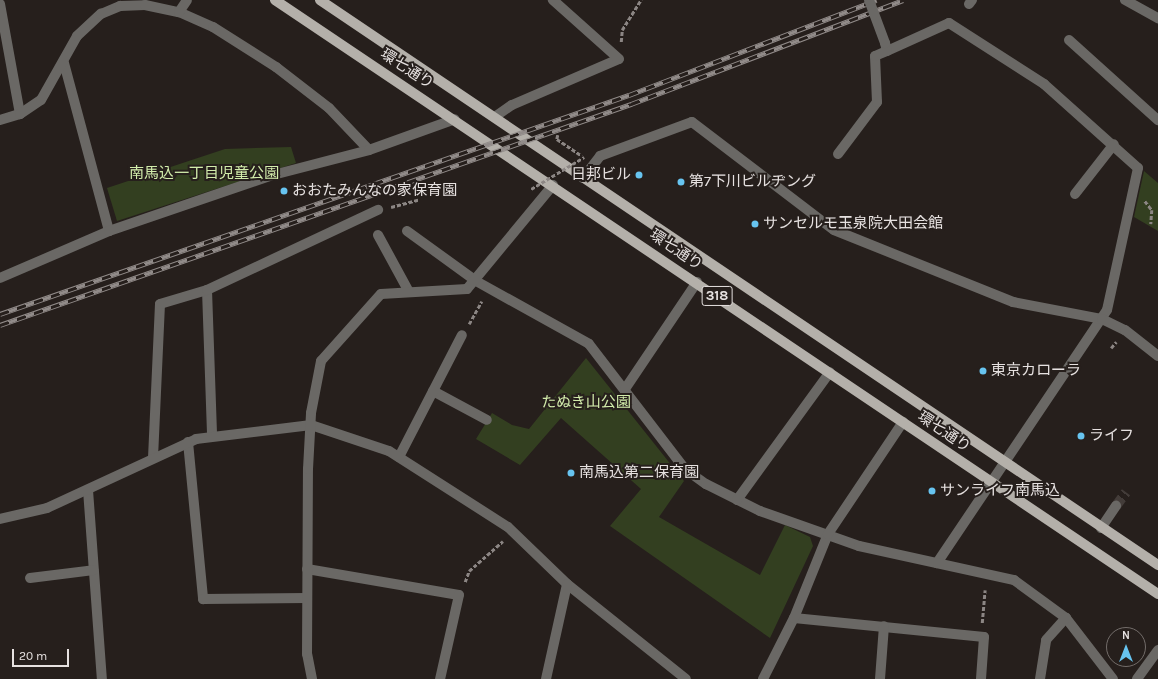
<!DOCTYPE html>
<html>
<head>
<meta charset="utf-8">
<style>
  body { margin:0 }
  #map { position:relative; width:1158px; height:679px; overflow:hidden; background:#261f1c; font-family:Karla,"Noto Sans JP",sans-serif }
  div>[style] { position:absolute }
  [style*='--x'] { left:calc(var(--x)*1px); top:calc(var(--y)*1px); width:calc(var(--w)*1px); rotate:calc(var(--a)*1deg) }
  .green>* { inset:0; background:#333f20 }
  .minor-tunnel>* { height:10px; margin-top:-5px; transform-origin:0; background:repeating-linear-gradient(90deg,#433c39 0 10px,transparent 0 15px) }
  .path>* { height:2.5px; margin-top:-1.25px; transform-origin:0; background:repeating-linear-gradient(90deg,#8c8684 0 4px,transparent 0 6px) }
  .minor>* { height:10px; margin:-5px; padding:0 5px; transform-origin:5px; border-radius:5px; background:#6a6865 }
  .major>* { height:10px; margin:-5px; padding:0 5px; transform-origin:5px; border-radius:5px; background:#b4b0aa }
  .rail>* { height:4.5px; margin-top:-2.25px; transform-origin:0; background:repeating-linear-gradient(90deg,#261f1c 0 9px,#918b89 0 18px); box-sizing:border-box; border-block:1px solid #918b89 }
  .path-bridge>* { height:2.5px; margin-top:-1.25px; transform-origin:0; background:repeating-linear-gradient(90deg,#8c8684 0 4px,transparent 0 6px) }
  .minor-bridge>* { height:10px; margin:-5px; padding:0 5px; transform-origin:5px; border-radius:5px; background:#6a6865 }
  .dots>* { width:11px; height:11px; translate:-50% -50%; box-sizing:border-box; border:2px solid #261f1c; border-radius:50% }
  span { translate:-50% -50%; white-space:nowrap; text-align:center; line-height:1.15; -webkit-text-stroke:4px #261f1c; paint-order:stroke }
  .shield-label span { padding:1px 3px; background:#261f1c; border:1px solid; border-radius:3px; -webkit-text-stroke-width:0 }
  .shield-label { font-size:14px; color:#e6e1e0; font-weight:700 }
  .street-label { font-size:15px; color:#e6e1e0 }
  .park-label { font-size:15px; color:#d2ecab }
  .poi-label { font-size:15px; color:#e6e1e0 }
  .right { translate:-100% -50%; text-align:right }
  .left { translate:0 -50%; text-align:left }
  .north { position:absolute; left:1106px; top:627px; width:40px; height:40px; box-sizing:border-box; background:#261f1c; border:1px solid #736d6a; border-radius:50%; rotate:0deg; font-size:11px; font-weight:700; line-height:16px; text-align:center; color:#e6e1e0 }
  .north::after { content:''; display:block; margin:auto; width:14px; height:18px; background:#67c4f0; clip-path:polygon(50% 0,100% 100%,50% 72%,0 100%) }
  .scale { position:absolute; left:12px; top:649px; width:57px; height:18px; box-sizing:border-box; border:2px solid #e6e1e0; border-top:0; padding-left:5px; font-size:12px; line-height:14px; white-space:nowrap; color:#e6e1e0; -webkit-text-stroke:3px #261f1c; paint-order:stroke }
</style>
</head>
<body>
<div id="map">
  <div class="green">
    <div style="clip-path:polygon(291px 147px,296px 163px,117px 221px,107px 188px,225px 149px)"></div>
    <div style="clip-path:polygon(1144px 171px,1158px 183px,1158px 231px,1134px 217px)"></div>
    <div style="clip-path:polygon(586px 358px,684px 481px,659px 517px,760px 575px,785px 525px,810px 537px,813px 546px,770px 638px,610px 526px,641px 489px,561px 418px,520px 465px,476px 439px,492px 413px,512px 425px,529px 429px)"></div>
  </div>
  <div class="minor-tunnel">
    <div style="--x:1116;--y:506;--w:17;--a:-54"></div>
  </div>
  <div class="path">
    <div style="--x:621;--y:42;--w:12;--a:-85"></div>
    <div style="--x:622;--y:30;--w:36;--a:-58"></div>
    <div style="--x:558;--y:135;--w:4;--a:104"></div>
    <div style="--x:557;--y:139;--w:30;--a:34"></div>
    <div style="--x:1145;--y:201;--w:11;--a:52"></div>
    <div style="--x:1152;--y:210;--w:14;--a:94"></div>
    <div style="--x:391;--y:207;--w:28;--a:-15"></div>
    <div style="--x:469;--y:324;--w:26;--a:-61"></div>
    <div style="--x:1111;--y:348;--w:8;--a:-50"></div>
    <div style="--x:465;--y:582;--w:12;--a:-70"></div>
    <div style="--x:469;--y:571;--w:45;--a:-41.4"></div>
    <div style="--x:982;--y:623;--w:33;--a:-85"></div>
  </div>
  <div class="minor">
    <div style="--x:1125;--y:0;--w:38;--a:29"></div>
    <div style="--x:0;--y:4;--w:112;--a:79.7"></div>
    <div style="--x:969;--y:4;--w:5;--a:-53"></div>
    <div style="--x:179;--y:12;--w:37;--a:24"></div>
    <div style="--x:213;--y:27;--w:75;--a:32.4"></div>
    <div style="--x:276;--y:67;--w:67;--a:37.7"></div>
    <div style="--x:329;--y:108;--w:58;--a:46.4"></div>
    <div style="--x:1069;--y:40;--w:120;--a:42"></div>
    <div style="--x:885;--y:43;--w:8;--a:76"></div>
    <div style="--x:887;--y:51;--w:68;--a:-24.3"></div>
    <div style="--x:949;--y:23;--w:113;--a:32.7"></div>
    <div style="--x:1044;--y:84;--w:126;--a:41.8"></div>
    <div style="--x:1138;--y:168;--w:145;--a:102.3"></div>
    <div style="--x:1107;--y:310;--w:305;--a:123.9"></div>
    <div style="--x:64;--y:63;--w:174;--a:75"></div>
    <div style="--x:496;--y:116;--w:19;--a:-35"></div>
    <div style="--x:512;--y:105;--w:116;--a:-23.3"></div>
    <div style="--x:619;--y:59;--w:89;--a:-138.2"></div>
    <div style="--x:0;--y:120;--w:21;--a:-17"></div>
    <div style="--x:20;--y:114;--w:25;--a:-34"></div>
    <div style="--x:41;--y:100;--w:73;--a:-60.6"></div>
    <div style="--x:77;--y:36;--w:33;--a:-43"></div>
    <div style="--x:101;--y:14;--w:21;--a:-23"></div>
    <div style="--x:120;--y:6;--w:25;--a:-2"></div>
    <div style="--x:145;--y:5;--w:35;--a:12"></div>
    <div style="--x:179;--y:12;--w:14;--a:-56"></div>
    <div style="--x:838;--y:154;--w:65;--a:-53.1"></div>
    <div style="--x:877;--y:102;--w:46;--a:-92.5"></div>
    <div style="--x:875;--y:56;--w:13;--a:-23"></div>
    <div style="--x:583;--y:178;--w:28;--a:-52"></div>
    <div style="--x:600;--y:156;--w:98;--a:-20.3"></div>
    <div style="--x:692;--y:122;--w:178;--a:37.3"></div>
    <div style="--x:834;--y:230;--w:193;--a:21.9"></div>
    <div style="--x:1013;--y:302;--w:91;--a:10.8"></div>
    <div style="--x:1102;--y:319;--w:25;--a:26"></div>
    <div style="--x:1125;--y:330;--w:42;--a:38.2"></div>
    <div style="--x:1075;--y:194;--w:63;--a:-52"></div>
    <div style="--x:407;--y:231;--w:85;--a:35.9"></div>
    <div style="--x:476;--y:281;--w:129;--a:29.1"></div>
    <div style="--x:589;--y:344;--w:158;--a:52.5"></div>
    <div style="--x:685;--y:469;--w:26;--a:36"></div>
    <div style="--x:706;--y:484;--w:60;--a:26.6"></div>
    <div style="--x:760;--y:511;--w:105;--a:19.5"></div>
    <div style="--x:859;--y:546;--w:159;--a:12.4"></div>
    <div style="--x:1014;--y:580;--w:64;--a:36.2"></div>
    <div style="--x:1066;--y:618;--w:77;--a:52.4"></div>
    <div style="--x:378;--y:235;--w:63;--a:61.4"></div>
    <div style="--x:0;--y:278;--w:119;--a:-23.3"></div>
    <div style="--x:109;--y:231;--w:173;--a:-18.9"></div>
    <div style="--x:273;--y:175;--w:99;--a:-14.6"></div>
    <div style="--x:369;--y:150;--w:91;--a:-19.8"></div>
    <div style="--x:207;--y:290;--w:144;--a:88"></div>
    <div style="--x:625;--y:389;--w:129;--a:-56.1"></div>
    <div style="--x:433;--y:391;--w:61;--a:28.2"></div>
    <div style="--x:188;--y:442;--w:158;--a:84.5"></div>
    <div style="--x:203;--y:599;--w:104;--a:-0.6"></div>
    <div style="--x:399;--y:457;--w:137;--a:-62.7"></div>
    <div style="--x:153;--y:458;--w:154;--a:-87.4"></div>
    <div style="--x:160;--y:304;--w:49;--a:-16.6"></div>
    <div style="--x:207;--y:290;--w:189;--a:-25.1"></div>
    <div style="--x:88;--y:490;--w:190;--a:85.8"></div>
    <div style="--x:737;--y:500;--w:158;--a:-54"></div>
    <div style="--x:0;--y:519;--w:48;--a:-13.2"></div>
    <div style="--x:47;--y:508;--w:164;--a:-24.8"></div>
    <div style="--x:196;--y:439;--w:116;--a:-6.9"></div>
    <div style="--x:311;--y:425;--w:82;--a:18.4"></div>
    <div style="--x:389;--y:451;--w:141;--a:32.6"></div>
    <div style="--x:508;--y:527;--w:82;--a:44"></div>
    <div style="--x:567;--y:584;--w:152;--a:38.6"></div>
    <div style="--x:1101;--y:528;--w:27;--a:-56"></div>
    <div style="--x:307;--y:569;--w:154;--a:9.7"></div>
    <div style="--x:459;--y:595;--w:86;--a:102.7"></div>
    <div style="--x:30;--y:578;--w:64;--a:-7.1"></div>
    <div style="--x:794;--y:618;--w:191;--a:5.7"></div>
    <div style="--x:984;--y:637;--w:42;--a:94.1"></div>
    <div style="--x:312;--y:679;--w:25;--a:-101"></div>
    <div style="--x:307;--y:654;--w:185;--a:-89.7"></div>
    <div style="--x:308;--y:469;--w:56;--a:-86.9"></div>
    <div style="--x:311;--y:413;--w:53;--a:-79.1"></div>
    <div style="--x:321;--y:361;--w:90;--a:-48.2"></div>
    <div style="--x:381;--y:294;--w:86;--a:-3.3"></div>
    <div style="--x:467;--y:289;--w:135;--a:-50.4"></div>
    <div style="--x:546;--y:679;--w:97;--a:-77.5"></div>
    <div style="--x:763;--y:679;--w:68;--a:-63.1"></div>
    <div style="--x:794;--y:618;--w:91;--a:-68"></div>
    <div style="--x:828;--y:534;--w:135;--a:-56.2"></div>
    <div style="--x:880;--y:679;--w:53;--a:-85.7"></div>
    <div style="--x:1040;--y:679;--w:39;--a:-81"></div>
    <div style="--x:1046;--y:640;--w:30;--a:-48"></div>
    <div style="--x:1137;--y:679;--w:36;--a:-54"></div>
  </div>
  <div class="major">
    <div style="--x:275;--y:0;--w:1064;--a:33.93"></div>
    <div style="--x:320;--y:0;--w:1011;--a:33.99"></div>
  </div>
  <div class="rail">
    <div style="--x:0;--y:314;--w:666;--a:-19.2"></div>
    <div style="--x:629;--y:95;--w:265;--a:-21"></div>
    <div style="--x:0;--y:325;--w:669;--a:-19.3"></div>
    <div style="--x:631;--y:104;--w:291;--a:-20.9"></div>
  </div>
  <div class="path-bridge">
    <div style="--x:531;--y:189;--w:62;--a:-31.1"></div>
  </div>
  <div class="minor-bridge">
    <div style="--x:869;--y:0;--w:46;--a:69.6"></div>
  </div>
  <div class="dots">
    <div style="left:639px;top:175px;background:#67c4f0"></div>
    <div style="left:681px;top:182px;background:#67c4f0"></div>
    <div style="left:284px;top:191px;background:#67c4f0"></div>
    <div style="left:755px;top:224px;background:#67c4f0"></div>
    <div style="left:983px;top:371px;background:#67c4f0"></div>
    <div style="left:1081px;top:436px;background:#67c4f0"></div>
    <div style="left:571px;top:473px;background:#67c4f0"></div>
    <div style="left:932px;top:491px;background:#67c4f0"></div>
  </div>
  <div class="shield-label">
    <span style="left:717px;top:296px">318</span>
  </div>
  <div class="street-label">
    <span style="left:407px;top:69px;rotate:33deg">環七通り</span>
    <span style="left:676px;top:250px;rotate:34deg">環七通り</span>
    <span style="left:944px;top:432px;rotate:34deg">環七通り</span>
  </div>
  <div class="park-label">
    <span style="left:204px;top:174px">南馬込一丁目児童公園</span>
    <span style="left:586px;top:403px">たぬき山公園</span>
  </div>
  <div class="poi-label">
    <span class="right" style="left:631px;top:175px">日邦ビル</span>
    <span class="left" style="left:689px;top:182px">第7下川ビルヂング</span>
    <span class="left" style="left:292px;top:191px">おおたみんなの家保育園</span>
    <span class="left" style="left:763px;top:224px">サンセルモ玉泉院大田会館</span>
    <span class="left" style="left:991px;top:371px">東京カローラ</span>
    <span class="left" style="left:1089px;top:436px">ライフ</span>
    <span class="left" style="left:579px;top:473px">南馬込第二保育園</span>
    <span class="left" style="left:940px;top:491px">サンライフ南馬込</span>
  </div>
  <div class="north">N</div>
  <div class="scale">20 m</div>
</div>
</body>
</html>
